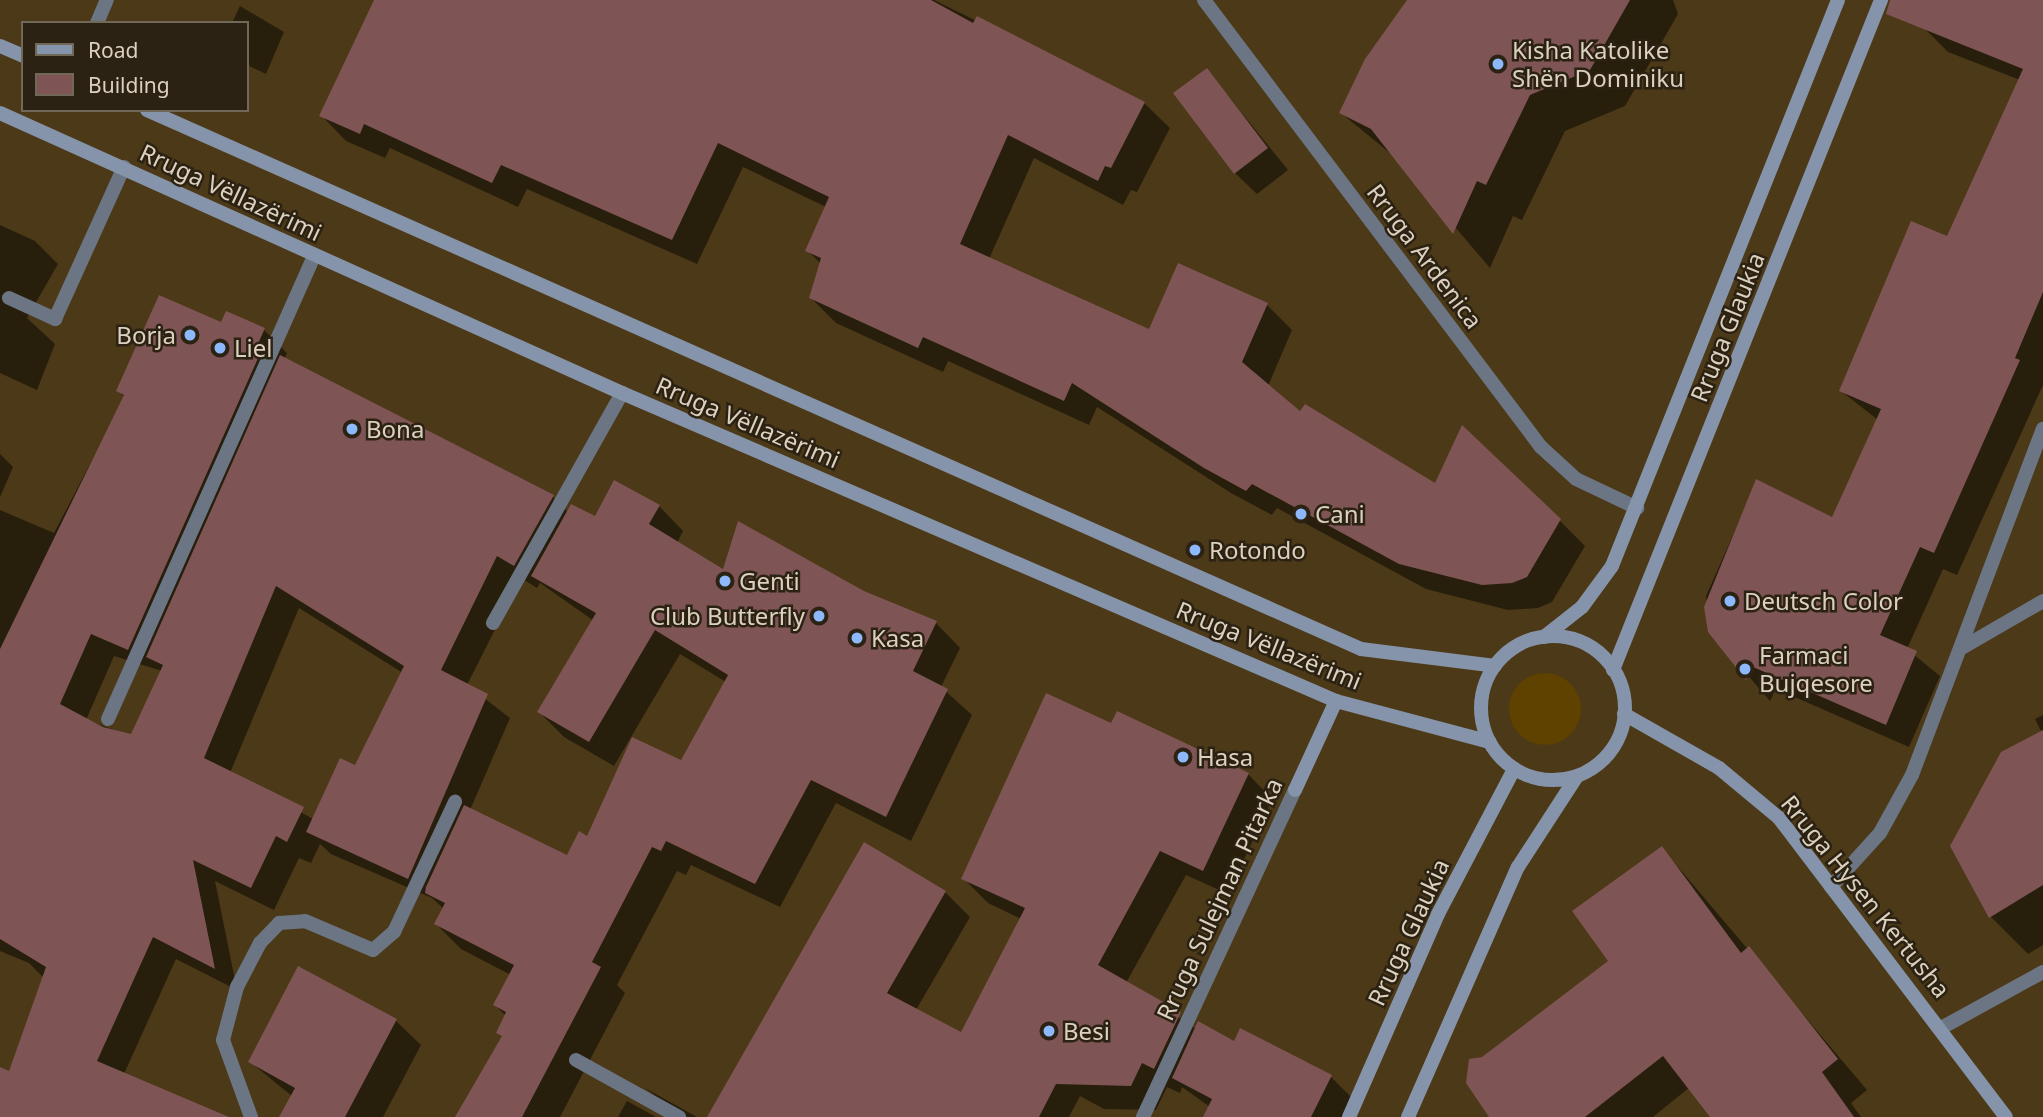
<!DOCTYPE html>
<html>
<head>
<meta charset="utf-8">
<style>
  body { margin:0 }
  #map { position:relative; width:2043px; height:1117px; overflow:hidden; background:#4c3917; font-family:"Noto Sans",sans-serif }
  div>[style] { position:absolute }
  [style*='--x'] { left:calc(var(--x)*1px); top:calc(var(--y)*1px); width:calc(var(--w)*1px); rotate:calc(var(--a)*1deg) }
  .green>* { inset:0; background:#5f4100 }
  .round { border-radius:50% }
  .shadow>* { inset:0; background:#0007 }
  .building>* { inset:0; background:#7e5454 }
  .lane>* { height:14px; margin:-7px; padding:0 7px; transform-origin:7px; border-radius:7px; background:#6b7583 }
  .street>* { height:14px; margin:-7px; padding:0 7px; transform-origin:7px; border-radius:7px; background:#6b7583 }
  .secondary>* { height:14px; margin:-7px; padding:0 7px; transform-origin:7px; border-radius:7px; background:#8594aa }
  .secondary>.ring { margin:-7px; padding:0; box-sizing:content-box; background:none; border:14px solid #8594aa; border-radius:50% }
  .dots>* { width:19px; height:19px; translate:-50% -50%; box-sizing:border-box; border:4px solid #2b2213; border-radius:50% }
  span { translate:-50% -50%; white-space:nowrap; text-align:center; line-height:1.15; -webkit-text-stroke:5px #2b2213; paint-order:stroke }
  .poi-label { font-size:24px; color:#dcd0be }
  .left { translate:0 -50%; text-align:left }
  .right { translate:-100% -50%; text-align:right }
  .street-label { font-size:24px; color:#dcd0be }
  .legend { position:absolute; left:21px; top:21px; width:228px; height:91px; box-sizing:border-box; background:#2b2213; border:2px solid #726857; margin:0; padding:9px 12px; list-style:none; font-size:21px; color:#dcd0be }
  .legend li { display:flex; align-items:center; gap:14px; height:35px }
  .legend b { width:35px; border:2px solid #726857 }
</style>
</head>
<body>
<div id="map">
  <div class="green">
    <div class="round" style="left:1509px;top:673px;width:72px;height:72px"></div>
  </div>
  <div class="shadow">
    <div style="clip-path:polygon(376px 0,934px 0,1144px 103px,1170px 128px,1137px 192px,1131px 190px,1123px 205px,1034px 158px,989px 259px,1150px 331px,1267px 305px,1292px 330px,1268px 386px,1301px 413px,1435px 485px,1560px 521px,1585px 546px,1552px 602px,1538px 608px,1508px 610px,1426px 589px,1277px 508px,1272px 515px,1231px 493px,1097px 407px,1089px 425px,948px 361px,943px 372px,836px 323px,811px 298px,821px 264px,807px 250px,826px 207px,743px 167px,697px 264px,527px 189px,518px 207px,390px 148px,385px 158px,346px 141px,321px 115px)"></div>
    <div style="clip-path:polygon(1407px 0,1673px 0,1678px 14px,1625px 106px,1565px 131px,1522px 220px,1513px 216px,1490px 268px,1396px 158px,1341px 113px)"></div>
    <div style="clip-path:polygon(1936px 0,2043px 0,2043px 385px,1957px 575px,1943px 569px,1907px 649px,1940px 676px,1909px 747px,1776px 689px,1770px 701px,1710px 631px,1706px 596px,1757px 481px,1833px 519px,1878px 420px,1841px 391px,1948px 238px,2020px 80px,1948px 52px,1925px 29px)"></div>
    <div style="clip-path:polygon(240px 6px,284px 32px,266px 74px,247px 65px,247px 23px,232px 23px)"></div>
    <div style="clip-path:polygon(1207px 70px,1288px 170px,1257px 194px,1235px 173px)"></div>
    <div style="clip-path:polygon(0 225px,35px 241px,58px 264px,27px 318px,55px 344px,37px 390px,0 373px)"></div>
    <div style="clip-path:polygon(evenodd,227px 313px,264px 330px,287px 353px,284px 360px,553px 497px,568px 512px,595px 519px,659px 506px,683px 531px,677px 543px,724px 572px,863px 593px,936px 623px,960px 648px,941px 687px,972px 715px,911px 841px,836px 803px,780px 907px,691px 865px,686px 875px,677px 871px,617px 985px,625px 993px,560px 1117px,457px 1117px,503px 1037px,498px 1032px,506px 1016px,495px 1005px,511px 975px,461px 949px,436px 924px,444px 909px,432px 898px,331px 854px,320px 844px,311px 863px,299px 858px,274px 910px,215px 881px,237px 990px,176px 959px,124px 1074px,211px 1117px,0 1117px,0 1068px,10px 1073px,44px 978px,29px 963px,0 951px,0 510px,54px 533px,125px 397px,118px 391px,222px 325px,227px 313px,521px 578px,537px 588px,540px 583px,594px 621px,539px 712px,564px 737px,614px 766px,680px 654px,726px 682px,682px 762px,567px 857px,470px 810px,510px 718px,467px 685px,521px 578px,227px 313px,299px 608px,403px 673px,356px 767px,313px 819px,230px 773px,299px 608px,227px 313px,114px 656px,162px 671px,132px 736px,86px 720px,114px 656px)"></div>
    <div style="clip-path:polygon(0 454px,13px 467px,0 497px)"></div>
    <div style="clip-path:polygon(2043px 715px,2043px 945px,2028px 954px,1990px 916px,2042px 733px,2035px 719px)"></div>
    <div style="clip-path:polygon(1112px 726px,1248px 774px,1272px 799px,1228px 894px,1186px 875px,1126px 983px,1196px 1029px,1331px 1077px,1352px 1098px,1343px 1117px,1205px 1117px,1210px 1107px,1182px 1087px,1180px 1093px,1167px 1087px,1156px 1110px,1104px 1109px,1080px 1096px,1069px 1117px,709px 1117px,945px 892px,970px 917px,916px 1010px,962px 1035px,1021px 919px,988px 903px,963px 878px)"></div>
    <div style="clip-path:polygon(1662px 848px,1867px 1090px,1851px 1103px,1861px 1117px,1731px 1117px,1690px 1087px,1653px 1117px,1491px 1117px,1483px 1059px,1611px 961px)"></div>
    <div style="clip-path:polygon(299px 969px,396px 1021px,421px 1045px,383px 1117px,281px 1117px,292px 1096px,250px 1062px)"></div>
    <div style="clip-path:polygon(645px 1088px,697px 1117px,683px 1117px)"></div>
    <div style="clip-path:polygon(627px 1101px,656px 1117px,618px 1117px)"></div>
  </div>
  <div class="building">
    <div style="clip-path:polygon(374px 0,931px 0,973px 23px,977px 16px,1145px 102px,1111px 168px,1105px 166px,1098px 181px,1008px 135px,960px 244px,1149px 329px,1178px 263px,1268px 303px,1242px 362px,1300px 411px,1305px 404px,1435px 483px,1462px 425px,1561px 519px,1527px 577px,1512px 583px,1482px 585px,1399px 564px,1252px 484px,1246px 491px,1204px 468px,1072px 383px,1064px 401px,923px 337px,918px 348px,809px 298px,821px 258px,805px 251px,829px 197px,718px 143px,672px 240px,501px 165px,492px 183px,364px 124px,360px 134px,319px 116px)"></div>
    <div style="clip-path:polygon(1407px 0,1630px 0,1590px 70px,1530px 95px,1486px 185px,1477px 181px,1453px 234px,1371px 129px,1339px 113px,1365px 59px)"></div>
    <div style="clip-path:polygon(1890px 0,2043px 0,2043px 292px,2015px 358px,2020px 360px,1934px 553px,1920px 547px,1880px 635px,1917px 651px,1886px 725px,1753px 667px,1746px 680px,1708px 632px,1704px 607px,1756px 479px,1832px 517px,1881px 409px,1839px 391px,1911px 221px,1947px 236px,2023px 69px,1886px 14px)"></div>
    <div style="clip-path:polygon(1207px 68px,1268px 148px,1234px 174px,1173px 93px)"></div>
    <div style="clip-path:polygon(159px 295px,221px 322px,226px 311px,265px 328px,258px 344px,263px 347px,128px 650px,91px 634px,60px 704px,103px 727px,131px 734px,163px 665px,146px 657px,280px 355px,554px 495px,514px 566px,497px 556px,441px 670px,488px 694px,408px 879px,306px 832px,340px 758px,355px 765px,404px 666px,276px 586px,204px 758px,304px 807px,287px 842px,276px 836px,251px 888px,193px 860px,215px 969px,153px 937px,97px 1061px,229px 1117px,0 1117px,0 1067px,9px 1071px,46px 967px,0 939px,0 649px,124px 395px,116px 391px)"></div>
    <div style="clip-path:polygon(614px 480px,660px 505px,649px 524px,723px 569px,738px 521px,864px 591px,937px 621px,913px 671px,948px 689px,886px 817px,811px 780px,755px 884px,666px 841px,661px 851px,652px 847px,592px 962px,601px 967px,522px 1117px,455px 1117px,502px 1036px,496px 1033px,506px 1012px,493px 1005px,514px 965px,434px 924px,445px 903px,425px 893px,426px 887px,464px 805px,567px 855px,579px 831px,587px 836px,632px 737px,681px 760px,728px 675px,655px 630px,589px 742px,537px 712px,596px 613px,531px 576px,571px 504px,595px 516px)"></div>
    <div style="clip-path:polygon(1046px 693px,1111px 723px,1117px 711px,1249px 773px,1203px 871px,1160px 851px,1098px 965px,1181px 1012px,1154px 1069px,1142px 1063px,1131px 1086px,1056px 1084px,1039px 1117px,707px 1117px,864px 842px,946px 891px,887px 993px,961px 1032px,1025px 908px,961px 879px)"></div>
    <div style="clip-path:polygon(2043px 730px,2043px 885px,1989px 918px,1950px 846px,2001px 752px)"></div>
    <div style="clip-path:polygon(1662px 846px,1741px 953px,1749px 946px,1838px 1059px,1822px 1072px,1854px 1117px,1710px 1117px,1663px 1056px,1585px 1117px,1489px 1117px,1466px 1083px,1469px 1059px,1482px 1057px,1608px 961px,1572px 911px)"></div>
    <div style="clip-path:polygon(298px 966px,397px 1019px,345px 1117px,279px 1117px,295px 1088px,248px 1062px)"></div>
    <div style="clip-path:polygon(1198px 1021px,1234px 1041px,1240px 1028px,1332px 1075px,1311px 1117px,1203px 1117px,1212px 1099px,1172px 1078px)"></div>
  </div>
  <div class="lane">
    <div style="--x:97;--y:23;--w:25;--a:-67"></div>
    <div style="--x:9;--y:298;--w:51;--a:24.5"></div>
    <div style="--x:55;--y:319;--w:167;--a:-65.6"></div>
    <div style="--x:493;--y:623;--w:264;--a:-60.7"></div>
    <div style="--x:1960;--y:649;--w:96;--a:-30"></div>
    <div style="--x:1831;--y:887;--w:73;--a:-47.8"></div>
    <div style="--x:1880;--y:833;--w:66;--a:-61.1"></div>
    <div style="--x:1912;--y:775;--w:370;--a:-69.3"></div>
  </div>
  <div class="street">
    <div style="--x:1204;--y:0;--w:560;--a:52.99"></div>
    <div style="--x:1541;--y:447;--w:47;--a:42.4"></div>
    <div style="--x:1576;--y:479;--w:68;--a:25.4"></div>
    <div style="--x:108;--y:719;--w:507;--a:-66.01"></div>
    <div style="--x:1941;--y:1028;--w:116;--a:-28.8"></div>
    <div style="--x:576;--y:1060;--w:118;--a:29"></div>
    <div style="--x:251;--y:1117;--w:82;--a:-110"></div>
    <div style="--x:223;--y:1040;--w:55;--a:-75.2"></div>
    <div style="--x:237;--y:987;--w:50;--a:-62.4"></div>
    <div style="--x:260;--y:943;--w:28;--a:-46"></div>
    <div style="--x:279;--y:923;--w:26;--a:-4"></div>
    <div style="--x:305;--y:921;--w:74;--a:23.1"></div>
    <div style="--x:373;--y:950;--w:28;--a:-41"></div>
    <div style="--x:394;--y:932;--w:144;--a:-64.9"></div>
    <div style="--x:1143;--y:1117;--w:361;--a:-65.1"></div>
  </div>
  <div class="secondary">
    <div style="--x:0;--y:46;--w:25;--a:23"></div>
    <div style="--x:147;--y:110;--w:1328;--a:23.94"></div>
    <div style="--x:1361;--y:649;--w:135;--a:7.2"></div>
    <div style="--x:0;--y:113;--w:682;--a:24.24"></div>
    <div style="--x:622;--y:393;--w:778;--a:23.33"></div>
    <div style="--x:1336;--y:701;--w:159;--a:14.9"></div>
    <div class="ring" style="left:1481px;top:636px;width:130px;height:130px"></div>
    <div style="--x:1544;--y:637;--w:48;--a:-38.3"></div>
    <div style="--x:1582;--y:607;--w:51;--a:-53.8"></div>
    <div style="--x:1612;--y:566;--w:609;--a:-68.23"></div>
    <div style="--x:1613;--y:670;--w:722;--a:-68.2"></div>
    <div style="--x:1624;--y:714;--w:109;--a:29.6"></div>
    <div style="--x:1719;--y:768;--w:78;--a:39.8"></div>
    <div style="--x:1779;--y:818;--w:375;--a:52.8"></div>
    <div style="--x:1295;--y:790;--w:98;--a:-65.3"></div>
    <div style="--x:1349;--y:1117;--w:222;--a:-66.3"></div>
    <div style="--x:1438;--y:914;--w:164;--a:-62.3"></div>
    <div style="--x:1408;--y:1117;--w:273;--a:-66.3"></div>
    <div style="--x:1518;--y:867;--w:108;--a:-57"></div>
  </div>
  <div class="dots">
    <div style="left:1498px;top:64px;background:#8db9fc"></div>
    <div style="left:190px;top:335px;background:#8db9fc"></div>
    <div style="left:220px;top:348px;background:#8db9fc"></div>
    <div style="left:352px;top:429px;background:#8db9fc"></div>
    <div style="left:1301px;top:514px;background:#8db9fc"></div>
    <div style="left:1195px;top:550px;background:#8db9fc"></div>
    <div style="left:725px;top:581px;background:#8db9fc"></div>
    <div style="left:1730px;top:601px;background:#8db9fc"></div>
    <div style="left:819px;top:616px;background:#8db9fc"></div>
    <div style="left:857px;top:638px;background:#8db9fc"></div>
    <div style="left:1745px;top:669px;background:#8db9fc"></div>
    <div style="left:1183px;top:757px;background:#8db9fc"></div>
    <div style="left:1049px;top:1031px;background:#8db9fc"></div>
  </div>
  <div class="poi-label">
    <span class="left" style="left:1512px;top:64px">Kisha Katolike<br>Shën Dominiku</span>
    <span class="right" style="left:176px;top:335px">Borja</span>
    <span class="left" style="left:234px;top:348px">Liel</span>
    <span class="left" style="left:366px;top:429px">Bona</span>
    <span class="left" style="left:1315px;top:514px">Cani</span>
    <span class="left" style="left:1209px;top:550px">Rotondo</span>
    <span class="left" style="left:739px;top:581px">Genti</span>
    <span class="left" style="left:1744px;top:601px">Deutsch Color</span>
    <span class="right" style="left:805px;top:616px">Club Butterfly</span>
    <span class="left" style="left:871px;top:638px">Kasa</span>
    <span class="left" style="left:1759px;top:669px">Farmaci<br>Bujqesore</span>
    <span class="left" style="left:1197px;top:757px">Hasa</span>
    <span class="left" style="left:1063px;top:1031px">Besi</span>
  </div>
  <div class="street-label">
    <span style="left:231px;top:192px;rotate:25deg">Rruga Vëllazërimi</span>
    <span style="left:1425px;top:256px;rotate:53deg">Rruga Ardenica</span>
    <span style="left:1727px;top:327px;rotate:-68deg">Rruga Glaukia</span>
    <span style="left:748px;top:422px;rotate:23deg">Rruga Vëllazërimi</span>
    <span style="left:1269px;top:645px;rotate:22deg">Rruga Vëllazërimi</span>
    <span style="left:1866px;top:896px;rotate:51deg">Rruga Hysen Kertusha</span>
    <span style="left:1219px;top:899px;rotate:-65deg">Rruga Sulejman Pitarka</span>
    <span style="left:1408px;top:932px;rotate:-65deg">Rruga Glaukia</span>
  </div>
  <ul class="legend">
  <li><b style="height:9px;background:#8594aa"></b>Road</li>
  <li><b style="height:19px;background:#7e5454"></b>Building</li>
  </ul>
</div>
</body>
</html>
